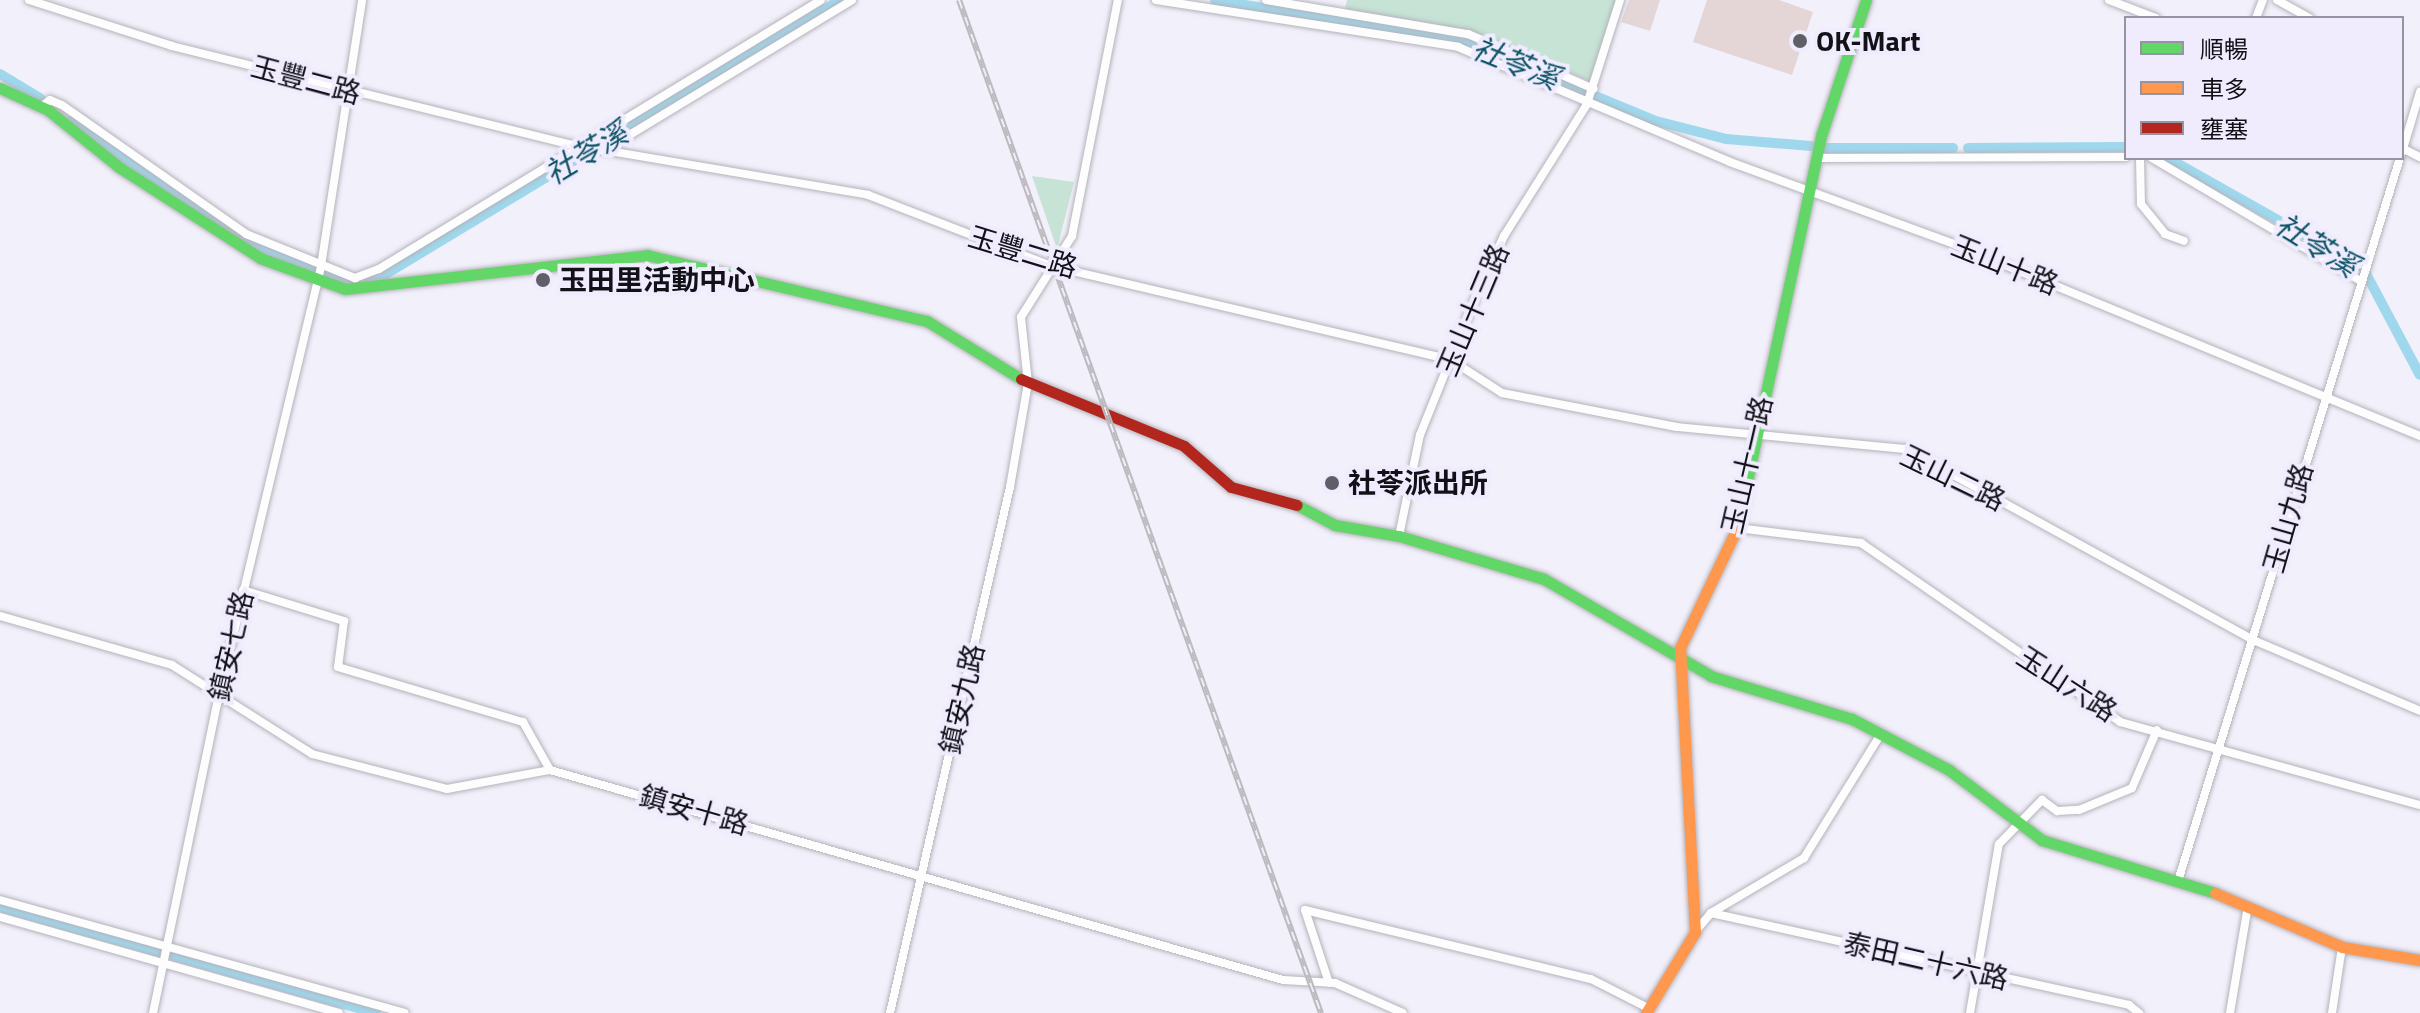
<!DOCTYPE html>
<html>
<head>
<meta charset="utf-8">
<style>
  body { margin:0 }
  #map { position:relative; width:2420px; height:1013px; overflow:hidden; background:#f2f0fa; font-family:"Titillium Web","Noto Sans TC",sans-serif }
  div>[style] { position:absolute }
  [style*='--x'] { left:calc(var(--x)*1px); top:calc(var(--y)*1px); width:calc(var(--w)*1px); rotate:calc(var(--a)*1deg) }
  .green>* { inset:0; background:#c6e3d6 }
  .canal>* { height:10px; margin:-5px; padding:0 5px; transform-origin:5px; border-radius:5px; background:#9fd8ed }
  .building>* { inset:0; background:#e4d5d6 }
  .roads { filter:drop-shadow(0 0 2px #b4b2ba) drop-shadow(0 0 2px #b4b2ba) }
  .street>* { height:8px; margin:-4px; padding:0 4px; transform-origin:4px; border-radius:4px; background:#fdfdfe }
  .fast>* { height:11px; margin:-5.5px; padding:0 5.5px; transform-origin:5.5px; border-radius:5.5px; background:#63d668 }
  .slow>* { height:11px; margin:-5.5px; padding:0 5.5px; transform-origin:5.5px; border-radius:5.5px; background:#ff974d }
  .jam>* { height:11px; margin:-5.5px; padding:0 5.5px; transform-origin:5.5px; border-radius:5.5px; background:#b3261e }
  .rail>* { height:6px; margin-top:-3px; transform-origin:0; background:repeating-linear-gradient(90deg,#f0ecfe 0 9px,#bcbabe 0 18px); box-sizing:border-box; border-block:2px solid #bcbabe }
  .dots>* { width:22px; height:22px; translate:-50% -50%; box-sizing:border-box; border:4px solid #f0ecfe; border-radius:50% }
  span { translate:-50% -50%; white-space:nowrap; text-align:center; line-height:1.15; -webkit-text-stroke:8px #f0ecfe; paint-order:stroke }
  .poi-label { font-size:28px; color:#121118; font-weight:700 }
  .left { translate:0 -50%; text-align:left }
  .street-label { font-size:28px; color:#121118 }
  .water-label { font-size:30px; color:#0c5365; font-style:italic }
  .legend { position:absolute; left:2124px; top:16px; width:280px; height:144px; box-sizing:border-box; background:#f0ecfe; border:2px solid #9794a2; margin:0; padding:10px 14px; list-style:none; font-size:24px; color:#121118 }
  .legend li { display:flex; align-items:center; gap:16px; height:40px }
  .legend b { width:40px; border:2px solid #9794a2 }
</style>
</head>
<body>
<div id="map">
  <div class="green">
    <div style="clip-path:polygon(1347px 0,1617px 0,1592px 82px,1469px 30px,1345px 9px)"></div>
    <div style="clip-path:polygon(1032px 176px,1074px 182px,1057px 249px)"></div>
  </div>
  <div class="canal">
    <div style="--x:1215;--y:0;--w:250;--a:9.4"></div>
    <div style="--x:1462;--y:41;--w:210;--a:22.4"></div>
    <div style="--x:1656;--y:121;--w:72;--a:14.4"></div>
    <div style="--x:1726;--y:139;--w:85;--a:4.7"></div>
    <div style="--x:0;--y:74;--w:47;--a:31"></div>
    <div style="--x:70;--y:121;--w:229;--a:34"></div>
    <div style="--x:260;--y:249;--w:56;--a:21"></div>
    <div style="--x:1827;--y:148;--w:126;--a:0"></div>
    <div style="--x:1968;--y:148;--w:158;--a:-0.4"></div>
    <div style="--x:2168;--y:158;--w:224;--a:29.4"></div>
    <div style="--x:2363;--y:268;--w:121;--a:62"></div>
    <div style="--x:326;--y:275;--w:37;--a:11"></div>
    <div style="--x:362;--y:282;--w:20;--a:-15"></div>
    <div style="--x:381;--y:277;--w:536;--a:-31.11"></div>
    <div style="--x:0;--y:907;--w:165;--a:15.8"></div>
    <div style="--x:174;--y:956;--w:210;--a:15.8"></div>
  </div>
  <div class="building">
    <div style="clip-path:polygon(1629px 0,1660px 0,1650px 31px,1621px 22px)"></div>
    <div style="clip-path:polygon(1707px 0,1779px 0,1813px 12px,1792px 75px,1693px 42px)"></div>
  </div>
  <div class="roads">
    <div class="street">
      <div style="--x:29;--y:0;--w:150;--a:17.8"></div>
      <div style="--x:172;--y:46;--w:408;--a:13.9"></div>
      <div style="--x:568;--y:144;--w:304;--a:9.6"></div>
      <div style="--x:868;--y:195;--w:196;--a:21.2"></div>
      <div style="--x:1051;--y:266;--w:411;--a:13.2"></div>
      <div style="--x:1451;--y:360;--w:61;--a:32.9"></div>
      <div style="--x:1502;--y:393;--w:178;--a:11"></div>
      <div style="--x:1677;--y:427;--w:230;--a:5.5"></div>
      <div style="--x:1906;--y:449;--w:396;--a:28.8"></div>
      <div style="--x:2253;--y:640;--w:181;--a:23"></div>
      <div style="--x:1156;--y:0;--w:306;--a:8.8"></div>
      <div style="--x:1458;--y:47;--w:295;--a:22.9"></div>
      <div style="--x:1730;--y:162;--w:239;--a:20.1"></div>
      <div style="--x:1954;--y:244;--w:504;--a:22.39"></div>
      <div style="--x:1266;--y:0;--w:205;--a:9.6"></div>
      <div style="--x:1468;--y:34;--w:137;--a:23.6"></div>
      <div style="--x:2109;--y:0;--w:50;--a:21"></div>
      <div style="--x:2277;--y:0;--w:37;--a:29"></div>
      <div style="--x:2256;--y:18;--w:19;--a:-69"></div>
      <div style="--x:41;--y:107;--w:11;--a:-38"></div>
      <div style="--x:50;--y:100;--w:13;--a:23"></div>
      <div style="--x:62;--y:105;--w:225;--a:35"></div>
      <div style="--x:246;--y:234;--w:118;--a:22"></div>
      <div style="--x:355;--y:278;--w:26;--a:-21"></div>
      <div style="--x:379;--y:269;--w:517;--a:-31.32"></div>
      <div style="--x:2402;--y:148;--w:20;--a:27"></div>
      <div style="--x:603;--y:151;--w:291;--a:-31.2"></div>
      <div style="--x:2402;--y:152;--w:63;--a:-73.3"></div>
      <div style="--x:1817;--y:158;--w:309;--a:-0.2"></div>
      <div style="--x:2140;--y:158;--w:46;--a:88.8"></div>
      <div style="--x:2141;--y:204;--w:38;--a:51"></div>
      <div style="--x:2165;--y:234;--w:20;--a:20"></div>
      <div style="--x:2152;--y:158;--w:243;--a:30.5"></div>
      <div style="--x:1737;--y:528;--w:125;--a:6.9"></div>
      <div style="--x:1861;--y:543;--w:315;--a:34.6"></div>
      <div style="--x:2120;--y:722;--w:311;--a:15.5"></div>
      <div style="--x:1399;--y:536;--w:103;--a:-78.3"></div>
      <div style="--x:1420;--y:435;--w:137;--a:-68.1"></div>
      <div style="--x:1471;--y:308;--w:79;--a:-65.4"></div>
      <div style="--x:1504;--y:236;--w:156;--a:-57.8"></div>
      <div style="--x:1587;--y:104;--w:109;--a:-72.4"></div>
      <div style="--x:243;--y:590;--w:106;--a:17.1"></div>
      <div style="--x:344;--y:621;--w:46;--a:97.4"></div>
      <div style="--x:338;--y:667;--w:193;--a:16.6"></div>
      <div style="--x:523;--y:722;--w:55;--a:60.6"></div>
      <div style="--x:0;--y:616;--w:179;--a:15.9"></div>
      <div style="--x:172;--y:665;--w:166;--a:32.4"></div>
      <div style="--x:312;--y:754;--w:139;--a:14.5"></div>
      <div style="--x:447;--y:789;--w:105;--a:-10.5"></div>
      <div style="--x:550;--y:770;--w:762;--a:15.99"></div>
      <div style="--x:1283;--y:980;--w:52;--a:3.3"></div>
      <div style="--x:1335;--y:983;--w:74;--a:23.8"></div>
      <div style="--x:2179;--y:878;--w:753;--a:-72.94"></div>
      <div style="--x:0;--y:900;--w:420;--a:15.6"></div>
      <div style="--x:1711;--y:913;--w:428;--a:12.4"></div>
      <div style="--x:2129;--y:1005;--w:13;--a:39"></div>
      <div style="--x:0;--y:917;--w:352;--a:15.8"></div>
      <div style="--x:1695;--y:932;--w:25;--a:-50"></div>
      <div style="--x:1711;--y:913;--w:108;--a:-30.6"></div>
      <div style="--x:1804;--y:858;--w:146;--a:-58.2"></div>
      <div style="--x:1329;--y:983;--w:77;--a:-108.2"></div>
      <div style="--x:1305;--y:910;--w:294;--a:13.6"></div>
      <div style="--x:1591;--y:979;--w:64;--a:27"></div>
      <div style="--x:153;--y:1013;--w:325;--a:-78.3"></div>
      <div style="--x:219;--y:695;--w:441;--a:-76.6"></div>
      <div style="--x:321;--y:266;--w:269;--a:-81.2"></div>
      <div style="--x:890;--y:1013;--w:540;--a:-77.15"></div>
      <div style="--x:1010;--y:487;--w:106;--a:-80.2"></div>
      <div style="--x:1028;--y:383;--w:66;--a:-96.1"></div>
      <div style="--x:1021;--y:317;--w:96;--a:-57.8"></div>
      <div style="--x:1072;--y:236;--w:240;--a:-79"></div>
      <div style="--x:1970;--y:1013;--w:171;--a:-80.3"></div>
      <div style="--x:1999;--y:844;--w:62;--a:-45.7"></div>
      <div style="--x:2042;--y:800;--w:19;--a:36"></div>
      <div style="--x:2057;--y:811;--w:22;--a:-3"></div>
      <div style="--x:2079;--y:810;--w:57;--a:-22.5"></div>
      <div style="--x:2132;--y:788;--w:63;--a:-66.7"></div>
      <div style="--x:2230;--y:1013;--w:103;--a:-80.5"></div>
      <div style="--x:2332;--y:1013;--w:67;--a:-81.4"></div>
    </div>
    <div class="fast">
      <div style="--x:0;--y:88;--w:53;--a:24.6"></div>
      <div style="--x:48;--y:110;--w:91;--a:38.8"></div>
      <div style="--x:119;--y:167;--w:168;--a:32.8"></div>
      <div style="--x:260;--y:258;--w:90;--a:20"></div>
      <div style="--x:345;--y:289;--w:304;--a:-6.4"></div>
      <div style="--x:647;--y:255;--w:288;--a:13.3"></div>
      <div style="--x:927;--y:321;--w:110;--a:31.7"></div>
      <div style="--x:1743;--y:500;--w:375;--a:-77.9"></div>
      <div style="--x:1822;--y:133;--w:140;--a:-71.7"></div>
      <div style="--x:1297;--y:505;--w:43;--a:27.8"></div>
      <div style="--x:1335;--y:525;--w:65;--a:9.8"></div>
      <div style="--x:1399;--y:536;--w:151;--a:16.5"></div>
      <div style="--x:1544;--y:579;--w:193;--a:30.1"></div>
      <div style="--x:1711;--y:676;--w:147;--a:17"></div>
      <div style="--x:1852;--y:719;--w:110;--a:27.7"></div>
      <div style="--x:1949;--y:770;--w:116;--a:37"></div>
      <div style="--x:2042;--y:840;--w:181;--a:17"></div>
    </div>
    <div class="slow">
      <div style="--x:2215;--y:893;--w:138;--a:23"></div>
      <div style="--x:2342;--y:947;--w:79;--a:9.5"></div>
      <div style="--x:1646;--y:1013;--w:95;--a:-58.8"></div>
      <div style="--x:1695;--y:932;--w:284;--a:-93"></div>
      <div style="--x:1680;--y:648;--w:133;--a:-64.6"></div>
      <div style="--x:1737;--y:528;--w:29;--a:-78"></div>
    </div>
    <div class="jam">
      <div style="--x:1021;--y:379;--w:176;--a:22.3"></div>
      <div style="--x:1184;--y:446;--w:62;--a:41.1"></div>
      <div style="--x:1231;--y:487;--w:68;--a:15.3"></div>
    </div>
  </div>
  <div class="rail">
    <div style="--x:959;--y:0;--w:1076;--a:70.34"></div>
  </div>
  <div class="dots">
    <div style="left:1800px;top:41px;background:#605f67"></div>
    <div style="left:543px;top:280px;background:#605f67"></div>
    <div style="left:1332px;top:483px;background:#605f67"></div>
  </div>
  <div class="poi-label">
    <span class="left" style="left:1816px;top:41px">OK-Mart</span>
    <span class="left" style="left:559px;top:280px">玉田里活動中心</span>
    <span class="left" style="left:1348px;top:483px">社苓派出所</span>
  </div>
  <div class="street-label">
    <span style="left:306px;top:80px;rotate:15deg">玉豐二路</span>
    <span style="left:1023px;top:252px;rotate:17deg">玉豐二路</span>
    <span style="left:2005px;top:265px;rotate:22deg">玉山十路</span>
    <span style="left:1473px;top:310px;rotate:-67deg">玉山十三路</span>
    <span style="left:1747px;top:465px;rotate:-77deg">玉山十一路</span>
    <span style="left:1953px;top:478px;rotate:26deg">玉山二路</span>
    <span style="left:2288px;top:518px;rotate:-74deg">玉山九路</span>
    <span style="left:231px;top:646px;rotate:-77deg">鎮安七路</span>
    <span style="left:2067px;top:684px;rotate:33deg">玉山六路</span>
    <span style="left:962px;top:699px;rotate:-77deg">鎮安九路</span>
    <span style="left:694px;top:810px;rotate:16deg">鎮安十路</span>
    <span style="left:1926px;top:961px;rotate:13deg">泰田二十六路</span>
  </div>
  <div class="water-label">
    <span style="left:1516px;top:63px;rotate:22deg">社苓溪</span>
    <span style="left:586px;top:153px;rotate:-31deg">社苓溪</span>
    <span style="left:2317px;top:245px;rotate:32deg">社苓溪</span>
  </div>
  <ul class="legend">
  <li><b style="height:10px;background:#63d668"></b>順暢</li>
  <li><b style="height:10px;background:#ff974d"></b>車多</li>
  <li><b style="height:10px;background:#b3261e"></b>壅塞</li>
  </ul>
</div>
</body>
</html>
